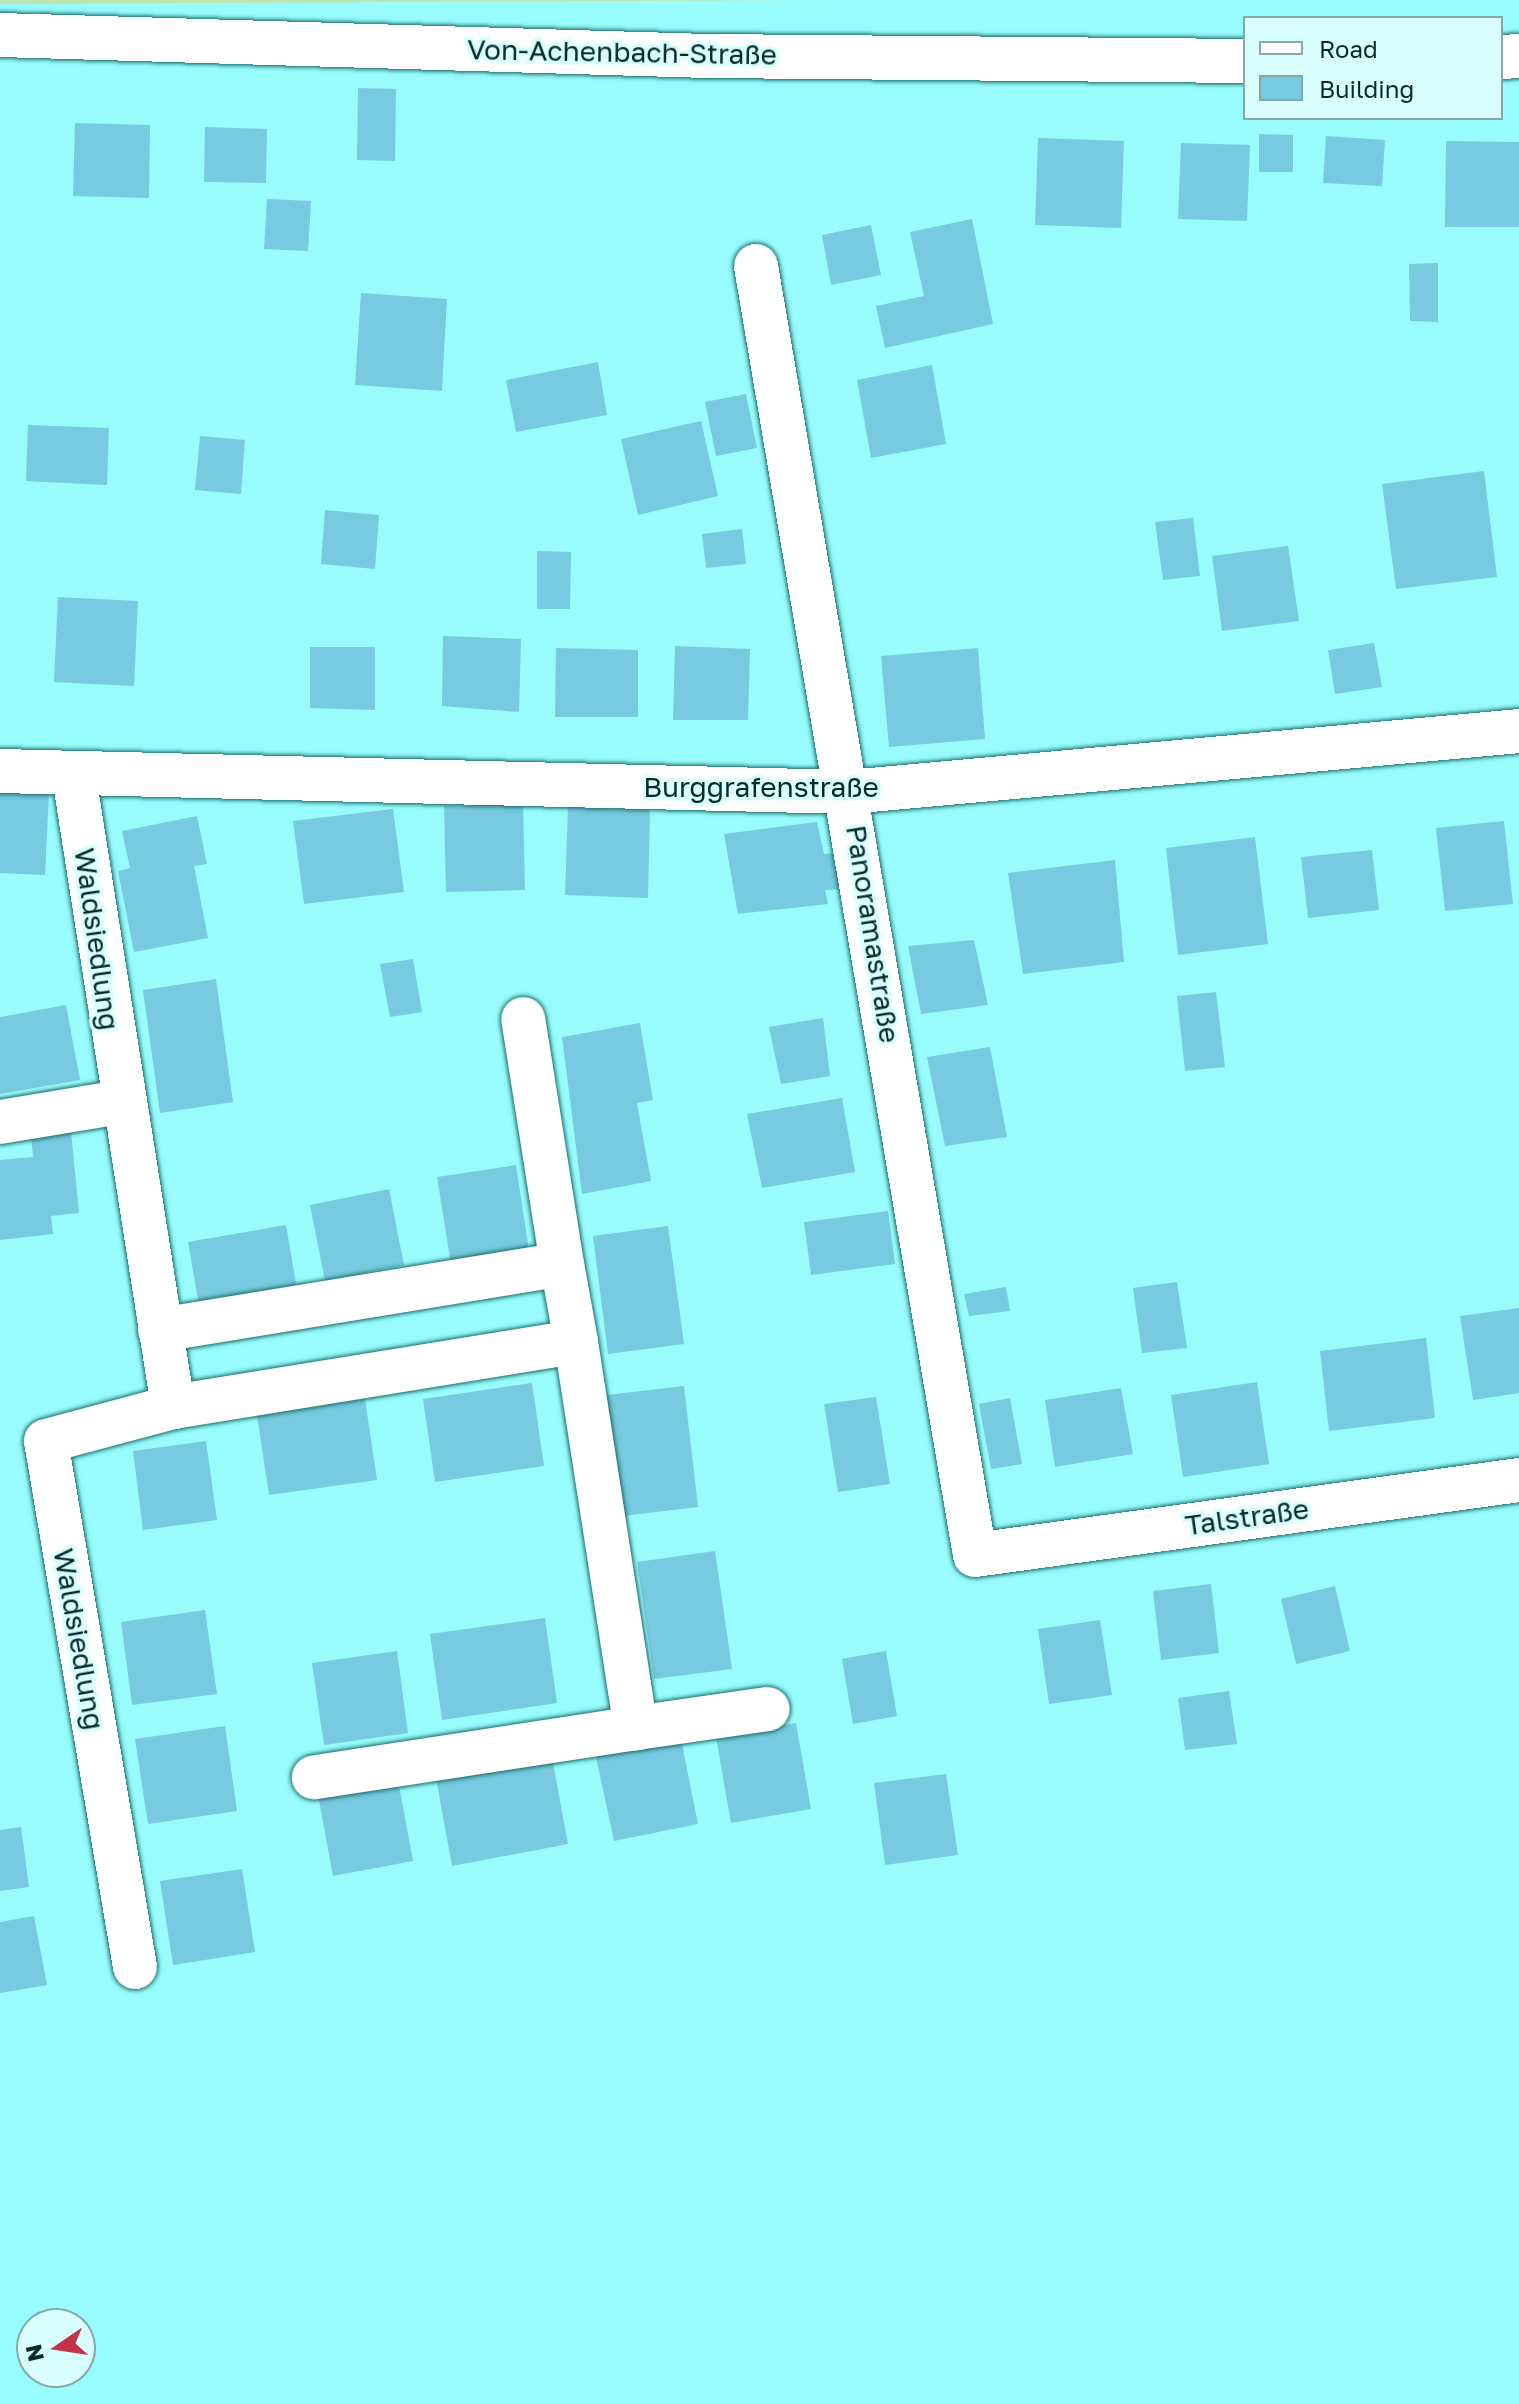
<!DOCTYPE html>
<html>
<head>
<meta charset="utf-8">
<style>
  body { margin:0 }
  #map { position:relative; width:1519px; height:2404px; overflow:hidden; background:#98fcfd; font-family:"Golos Text",sans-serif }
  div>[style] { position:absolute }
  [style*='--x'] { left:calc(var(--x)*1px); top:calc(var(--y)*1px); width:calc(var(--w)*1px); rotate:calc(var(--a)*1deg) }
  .green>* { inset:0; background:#bee5ad }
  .building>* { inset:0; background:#77cadf }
  .roads { filter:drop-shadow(0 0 2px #186c6d) drop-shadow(0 0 2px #186c6d) }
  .minor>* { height:44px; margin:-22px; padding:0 22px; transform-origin:22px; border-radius:22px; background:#fff }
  span { translate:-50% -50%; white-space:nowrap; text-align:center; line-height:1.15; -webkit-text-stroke:7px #d9fefe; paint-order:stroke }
  .street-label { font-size:28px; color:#082a2a }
  .legend { position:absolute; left:1243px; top:16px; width:260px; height:104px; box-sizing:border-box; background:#d9fefe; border:2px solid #85a9a9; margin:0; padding:10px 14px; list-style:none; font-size:24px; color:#082a2a }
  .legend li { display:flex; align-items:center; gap:16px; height:40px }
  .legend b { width:40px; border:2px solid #85a9a9 }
  .north { position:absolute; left:16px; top:2308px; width:80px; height:80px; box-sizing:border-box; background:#d9fefe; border:2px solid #85a9a9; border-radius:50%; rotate:257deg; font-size:22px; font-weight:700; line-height:32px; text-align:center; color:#082a2a }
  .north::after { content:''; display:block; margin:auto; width:28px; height:36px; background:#c3334b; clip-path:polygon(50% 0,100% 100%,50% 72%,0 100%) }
</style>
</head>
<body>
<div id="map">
  <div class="green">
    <div style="clip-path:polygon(0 0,839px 0,0 4px)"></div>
  </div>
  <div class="building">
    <div style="clip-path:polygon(358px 88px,396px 89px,395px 161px,357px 160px)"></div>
    <div style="clip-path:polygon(75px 123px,150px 125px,149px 198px,73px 196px)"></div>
    <div style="clip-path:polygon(205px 127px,267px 129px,266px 183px,204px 182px)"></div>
    <div style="clip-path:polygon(1259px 134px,1293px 135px,1293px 172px,1259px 172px)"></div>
    <div style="clip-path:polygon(1326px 136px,1385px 140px,1382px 186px,1323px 183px)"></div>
    <div style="clip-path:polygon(1038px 138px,1124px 141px,1121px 228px,1035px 225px)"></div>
    <div style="clip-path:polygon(1446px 141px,1519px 142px,1519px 227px,1445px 227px)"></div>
    <div style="clip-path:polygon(1181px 143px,1250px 145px,1247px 221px,1178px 219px)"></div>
    <div style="clip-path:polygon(267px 199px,311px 201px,308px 251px,264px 249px)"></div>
    <div style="clip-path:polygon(972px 219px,993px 324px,885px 348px,876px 306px,924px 296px,910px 232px)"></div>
    <div style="clip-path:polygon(871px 225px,881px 275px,831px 285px,822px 235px)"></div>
    <div style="clip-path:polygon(1438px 263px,1438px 322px,1410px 321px,1409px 264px)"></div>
    <div style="clip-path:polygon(361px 293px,447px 299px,442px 391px,355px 385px)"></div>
    <div style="clip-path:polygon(598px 362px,607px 415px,516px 432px,506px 380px)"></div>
    <div style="clip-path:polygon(932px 365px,946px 444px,871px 458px,857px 380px)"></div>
    <div style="clip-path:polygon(746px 394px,757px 448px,716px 456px,705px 402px)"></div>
    <div style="clip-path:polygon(701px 421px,718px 496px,638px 515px,621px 439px)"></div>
    <div style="clip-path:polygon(28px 425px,109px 428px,107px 485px,26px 481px)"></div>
    <div style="clip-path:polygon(200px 436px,245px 440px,241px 494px,195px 490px)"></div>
    <div style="clip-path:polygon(1484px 471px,1497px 577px,1396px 589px,1382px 484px)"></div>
    <div style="clip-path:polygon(325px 510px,379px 515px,375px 569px,321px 564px)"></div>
    <div style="clip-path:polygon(1193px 518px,1200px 576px,1163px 580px,1155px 522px)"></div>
    <div style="clip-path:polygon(742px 529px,746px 564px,706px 568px,702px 534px)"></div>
    <div style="clip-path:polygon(1288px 546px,1299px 621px,1222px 631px,1212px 556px)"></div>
    <div style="clip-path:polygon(537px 551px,571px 552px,570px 609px,537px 609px)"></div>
    <div style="clip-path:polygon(58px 597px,138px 601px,134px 686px,54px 682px)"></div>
    <div style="clip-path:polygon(443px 636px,521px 639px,519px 712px,442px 706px)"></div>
    <div style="clip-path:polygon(1374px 643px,1382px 687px,1335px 694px,1328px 650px)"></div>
    <div style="clip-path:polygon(675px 646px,750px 649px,748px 720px,673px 720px)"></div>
    <div style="clip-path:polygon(310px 647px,375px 647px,375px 710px,310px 708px)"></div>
    <div style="clip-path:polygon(556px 648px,638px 650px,638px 717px,555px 717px)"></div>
    <div style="clip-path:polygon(978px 648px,985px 739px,889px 747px,881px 656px)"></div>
    <div style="clip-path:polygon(0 791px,49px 793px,45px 875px,0 873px)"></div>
    <div style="clip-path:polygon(523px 804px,525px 890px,446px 892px,444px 806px)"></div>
    <div style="clip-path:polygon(568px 807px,650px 810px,648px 898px,565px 895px)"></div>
    <div style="clip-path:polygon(393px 809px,404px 892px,304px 904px,293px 821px)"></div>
    <div style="clip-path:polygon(197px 816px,207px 864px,194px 866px,208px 938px,134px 952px,118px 871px,130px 868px,122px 831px)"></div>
    <div style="clip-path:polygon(1504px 821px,1513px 904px,1445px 911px,1436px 828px)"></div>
    <div style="clip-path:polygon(817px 822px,824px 854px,842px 852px,846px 889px,825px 890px,828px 904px,738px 914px,724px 834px)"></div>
    <div style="clip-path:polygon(1255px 837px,1268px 944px,1178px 955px,1166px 848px)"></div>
    <div style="clip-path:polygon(1372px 850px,1379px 910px,1308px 918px,1301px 857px)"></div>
    <div style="clip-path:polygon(1115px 860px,1124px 962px,1023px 974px,1008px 873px)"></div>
    <div style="clip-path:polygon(974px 940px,988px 1005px,921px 1014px,908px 946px)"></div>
    <div style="clip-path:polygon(413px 959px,422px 1012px,390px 1017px,380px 964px)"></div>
    <div style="clip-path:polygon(216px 979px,233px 1102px,160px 1113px,143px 990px)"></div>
    <div style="clip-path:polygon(1216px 992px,1225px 1067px,1185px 1071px,1177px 996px)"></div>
    <div style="clip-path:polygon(66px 1005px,80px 1080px,0 1094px,0 1017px)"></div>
    <div style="clip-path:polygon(823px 1018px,830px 1076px,781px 1084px,769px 1027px)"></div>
    <div style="clip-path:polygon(640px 1023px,653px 1100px,637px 1103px,651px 1181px,582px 1194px,562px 1037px)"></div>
    <div style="clip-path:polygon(990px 1047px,1007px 1137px,945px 1146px,927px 1057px)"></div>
    <div style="clip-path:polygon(842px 1098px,855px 1172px,762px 1188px,747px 1114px)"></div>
    <div style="clip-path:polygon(71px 1131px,79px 1213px,51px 1216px,53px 1234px,0 1240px,0 1160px,33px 1157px,31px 1136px)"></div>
    <div style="clip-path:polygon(516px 1165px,529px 1251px,451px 1264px,437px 1177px)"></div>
    <div style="clip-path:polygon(389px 1189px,404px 1265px,325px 1281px,310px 1205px)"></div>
    <div style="clip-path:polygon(888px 1211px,895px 1264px,811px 1275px,804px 1222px)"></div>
    <div style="clip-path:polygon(286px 1225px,298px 1295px,200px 1312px,188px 1242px)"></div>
    <div style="clip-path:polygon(668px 1226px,684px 1344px,608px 1354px,593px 1236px)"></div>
    <div style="clip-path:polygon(1177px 1282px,1187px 1348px,1142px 1353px,1133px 1288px)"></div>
    <div style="clip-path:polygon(1006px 1287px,1010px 1311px,969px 1316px,964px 1294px)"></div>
    <div style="clip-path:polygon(1519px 1308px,1519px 1393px,1473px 1400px,1460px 1316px)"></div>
    <div style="clip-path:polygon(1426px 1338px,1435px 1418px,1329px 1431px,1320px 1351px)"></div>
    <div style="clip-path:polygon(1257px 1382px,1269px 1464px,1183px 1477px,1171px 1395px)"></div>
    <div style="clip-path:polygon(532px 1383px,544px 1466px,435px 1482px,423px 1399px)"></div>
    <div style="clip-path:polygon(684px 1386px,698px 1507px,622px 1516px,607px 1395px)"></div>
    <div style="clip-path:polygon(1121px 1388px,1133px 1454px,1055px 1467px,1045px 1400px)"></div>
    <div style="clip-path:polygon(876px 1397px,890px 1484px,838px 1492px,824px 1404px)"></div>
    <div style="clip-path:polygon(1010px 1398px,1022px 1464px,991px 1469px,979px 1404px)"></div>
    <div style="clip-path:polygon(365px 1399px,377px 1480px,269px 1495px,257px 1415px)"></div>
    <div style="clip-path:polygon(206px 1441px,217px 1520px,143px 1530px,133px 1451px)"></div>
    <div style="clip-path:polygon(715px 1551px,732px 1669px,654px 1679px,637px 1562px)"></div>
    <div style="clip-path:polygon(1211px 1584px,1219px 1653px,1161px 1660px,1153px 1591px)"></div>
    <div style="clip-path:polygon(1335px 1586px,1350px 1651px,1296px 1664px,1281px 1599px)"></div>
    <div style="clip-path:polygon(205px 1610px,217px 1694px,132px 1705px,121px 1622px)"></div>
    <div style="clip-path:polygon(545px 1618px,557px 1703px,442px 1720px,430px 1634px)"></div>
    <div style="clip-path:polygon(1100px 1620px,1112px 1695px,1049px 1704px,1038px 1629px)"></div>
    <div style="clip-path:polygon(397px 1651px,408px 1733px,324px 1745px,312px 1663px)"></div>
    <div style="clip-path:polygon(886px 1651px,897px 1716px,853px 1724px,842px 1659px)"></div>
    <div style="clip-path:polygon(1229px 1691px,1237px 1744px,1185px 1750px,1178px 1698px)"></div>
    <div style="clip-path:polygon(796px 1723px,811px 1809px,731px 1823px,716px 1737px)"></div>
    <div style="clip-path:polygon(225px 1726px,237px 1811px,148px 1824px,135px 1739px)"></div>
    <div style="clip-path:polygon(681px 1739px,698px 1824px,614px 1841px,596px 1757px)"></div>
    <div style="clip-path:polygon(552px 1757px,568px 1844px,452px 1866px,436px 1778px)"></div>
    <div style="clip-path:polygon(946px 1774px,958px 1855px,885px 1865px,874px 1783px)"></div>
    <div style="clip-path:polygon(398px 1780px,413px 1861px,333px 1876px,318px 1795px)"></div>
    <div style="clip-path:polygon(21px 1827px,29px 1887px,0 1891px,0 1830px)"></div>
    <div style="clip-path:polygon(242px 1869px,255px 1952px,173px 1965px,160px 1881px)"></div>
    <div style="clip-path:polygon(34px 1916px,47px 1985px,0 1993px,0 1922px)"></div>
  </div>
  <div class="roads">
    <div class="minor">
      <div style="--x:0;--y:35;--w:709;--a:1.7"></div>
      <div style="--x:709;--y:56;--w:536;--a:0.53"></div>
      <div style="--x:1501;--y:57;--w:18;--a:-3"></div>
      <div style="--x:756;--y:266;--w:1307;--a:80.36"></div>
      <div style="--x:975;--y:1555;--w:549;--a:-7.85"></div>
      <div style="--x:0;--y:771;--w:849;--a:1.42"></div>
      <div style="--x:849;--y:792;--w:673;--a:-5.2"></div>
      <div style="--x:74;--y:776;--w:639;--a:81.08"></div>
      <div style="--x:0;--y:1122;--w:123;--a:-9.4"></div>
      <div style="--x:562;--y:1264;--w:79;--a:79.8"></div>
      <div style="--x:160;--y:1330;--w:407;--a:-9.3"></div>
      <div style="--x:562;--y:1264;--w:248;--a:-99"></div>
      <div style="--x:636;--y:1728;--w:133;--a:-8.2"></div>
      <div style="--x:135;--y:1967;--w:533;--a:-99.6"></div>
      <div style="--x:46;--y:1441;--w:131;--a:-15"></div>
      <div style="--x:173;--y:1407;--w:408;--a:-9.2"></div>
      <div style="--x:576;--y:1342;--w:391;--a:81.2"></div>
      <div style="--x:636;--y:1728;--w:326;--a:171.3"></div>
    </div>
  </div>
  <div class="street-label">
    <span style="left:622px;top:52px;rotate:1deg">Von-Achenbach-Straße</span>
    <span style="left:761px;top:787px">Burggrafenstraße</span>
    <span style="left:873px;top:934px;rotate:81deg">Panoramastraße</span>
    <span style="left:97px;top:939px;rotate:82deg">Waldsiedlung</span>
    <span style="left:1247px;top:1517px;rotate:-8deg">Talstraße</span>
    <span style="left:79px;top:1639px;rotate:80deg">Waldsiedlung</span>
  </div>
  <ul class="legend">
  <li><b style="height:10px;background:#fff"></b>Road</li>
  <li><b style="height:22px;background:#77cadf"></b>Building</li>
  </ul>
  <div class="north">N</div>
</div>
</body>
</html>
